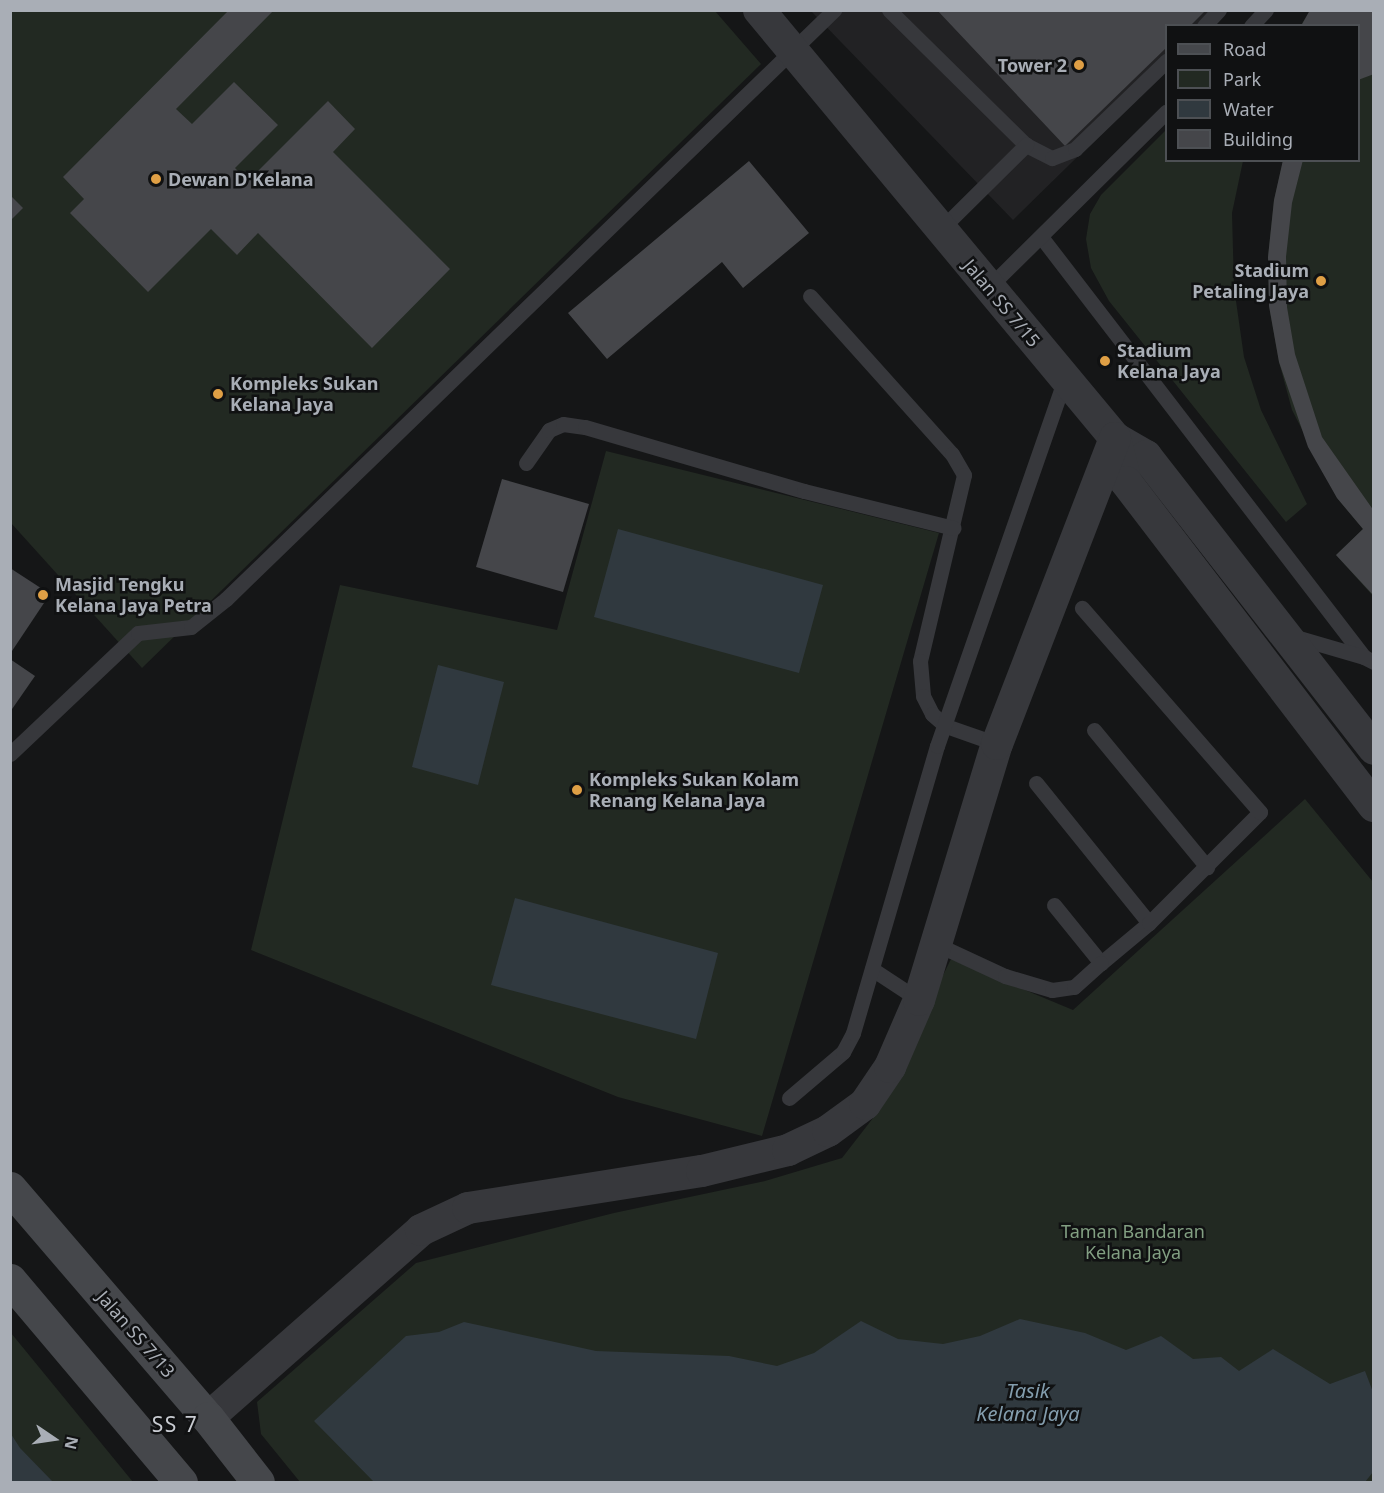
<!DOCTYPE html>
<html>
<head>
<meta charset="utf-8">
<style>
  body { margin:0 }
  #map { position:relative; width:1384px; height:1493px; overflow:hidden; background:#151617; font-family:"Noto Sans",sans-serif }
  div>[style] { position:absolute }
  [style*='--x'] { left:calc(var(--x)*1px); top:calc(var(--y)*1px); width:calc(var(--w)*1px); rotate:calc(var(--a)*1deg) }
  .built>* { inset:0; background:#222224 }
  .green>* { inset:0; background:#222922 }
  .water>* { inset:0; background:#30393f }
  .building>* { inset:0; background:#45464a }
  .lane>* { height:15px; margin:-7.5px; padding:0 7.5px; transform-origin:7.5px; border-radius:7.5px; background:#37383c }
  .street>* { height:32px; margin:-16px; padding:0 16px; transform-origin:16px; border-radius:16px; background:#37383c }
  .secondary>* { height:33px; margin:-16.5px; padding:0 16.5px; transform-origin:16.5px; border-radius:16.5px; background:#45474b }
  .dots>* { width:16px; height:16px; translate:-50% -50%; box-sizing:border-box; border:3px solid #101112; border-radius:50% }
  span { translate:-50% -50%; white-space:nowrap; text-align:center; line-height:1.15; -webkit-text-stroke:5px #101112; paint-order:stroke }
  .poi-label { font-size:18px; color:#a9aeb6; font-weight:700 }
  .right { translate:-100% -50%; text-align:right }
  .left { translate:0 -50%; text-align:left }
  .street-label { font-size:18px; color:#a9aeb6 }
  .park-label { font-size:18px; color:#829f82 }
  .water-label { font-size:20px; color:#839dad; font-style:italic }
  .quarter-label { font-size:21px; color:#c9ccd2; letter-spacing:1.5px }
  .frame { position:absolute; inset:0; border:12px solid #a9aeb6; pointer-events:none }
  .legend { position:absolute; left:1165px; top:24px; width:195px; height:138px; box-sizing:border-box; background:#101112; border:2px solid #4d5054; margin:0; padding:8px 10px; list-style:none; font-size:18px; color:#a9aeb6 }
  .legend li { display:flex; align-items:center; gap:12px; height:30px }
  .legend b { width:30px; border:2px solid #4d5054 }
  .north { position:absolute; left:24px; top:1409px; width:60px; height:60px; -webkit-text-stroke:4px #101112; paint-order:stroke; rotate:103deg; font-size:16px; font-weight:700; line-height:24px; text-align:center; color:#a9aeb6 }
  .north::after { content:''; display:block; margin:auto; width:21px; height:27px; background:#a9aeb6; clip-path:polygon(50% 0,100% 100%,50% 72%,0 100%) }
</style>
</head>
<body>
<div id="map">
  <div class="built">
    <div style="clip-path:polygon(811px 11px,1227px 11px,1212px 25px,1166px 26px,1166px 70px,1013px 220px)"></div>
  </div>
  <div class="green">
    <div style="clip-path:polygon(11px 11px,715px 11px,761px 64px,142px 668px,11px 523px)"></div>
    <div style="clip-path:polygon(1310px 11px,1373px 11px,1373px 596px,1336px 555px,1363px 529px,1337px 498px,1292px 410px,1279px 362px,1269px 306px,1268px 257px,1274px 200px,1283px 161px,1358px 160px,1358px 26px,1301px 25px)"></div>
    <div style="clip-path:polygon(1166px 130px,1166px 160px,1243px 161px,1232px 213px,1234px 287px,1244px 357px,1261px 410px,1307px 504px,1286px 522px,1109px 301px,1091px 268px,1086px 239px,1090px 214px,1101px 195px)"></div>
    <div style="clip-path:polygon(606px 451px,939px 533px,762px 1136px,618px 1097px,251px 950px,340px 585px,557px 630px)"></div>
    <div style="clip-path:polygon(1305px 799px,1373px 882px,1373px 1482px,300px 1482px,261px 1434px,257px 1402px,416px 1263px,614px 1213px,765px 1181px,842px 1158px,873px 1118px,951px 959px,1073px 1010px)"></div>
    <div style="clip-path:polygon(11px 1333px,133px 1482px,11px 1482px)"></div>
  </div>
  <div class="water">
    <div style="clip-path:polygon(618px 529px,823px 585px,799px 673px,594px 617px)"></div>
    <div style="clip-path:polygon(438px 665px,504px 682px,478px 785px,412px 767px)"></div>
    <div style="clip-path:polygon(515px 898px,718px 953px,696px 1039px,491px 985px)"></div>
    <div style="clip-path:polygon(1020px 1319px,1085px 1333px,1126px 1350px,1161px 1336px,1193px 1359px,1221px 1357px,1239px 1371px,1273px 1349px,1330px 1384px,1365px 1371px,1373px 1392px,1373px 1472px,1365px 1482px,374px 1482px,314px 1421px,406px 1336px,439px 1332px,464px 1322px,596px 1351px,729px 1356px,777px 1366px,814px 1353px,861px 1321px,898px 1339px,943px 1344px,980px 1336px)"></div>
    <div style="clip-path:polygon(11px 1434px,20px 1448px,53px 1482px,11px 1482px)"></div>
  </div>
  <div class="building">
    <div style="clip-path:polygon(229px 10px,274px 10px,176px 109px,192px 124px,234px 82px,278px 125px,235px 168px,248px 181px,328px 101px,355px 129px,333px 152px,450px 269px,372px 348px,258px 233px,237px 255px,211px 229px,148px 292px,70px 213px,84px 199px,63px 177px)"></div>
    <div style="clip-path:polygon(937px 10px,1206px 10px,1190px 26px,1166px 26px,1166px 48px,1065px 146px)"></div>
    <div style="clip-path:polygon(1310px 10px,1374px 10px,1374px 74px,1358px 80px,1358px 26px,1301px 26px)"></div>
    <div style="clip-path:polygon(1283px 160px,1303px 160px,1292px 203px,1286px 257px,1287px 307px,1295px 354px,1322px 437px,1374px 511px,1374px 596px,1336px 555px,1363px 529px,1337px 498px,1308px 447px,1279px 362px,1269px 306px,1268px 257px,1274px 200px)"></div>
    <div style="clip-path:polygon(749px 161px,809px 233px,743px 288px,722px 262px,607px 359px,568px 313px)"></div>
    <div style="clip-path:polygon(10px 195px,23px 208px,10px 221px)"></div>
    <div style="clip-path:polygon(502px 479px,589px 504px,563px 592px,476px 567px)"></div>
    <div style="clip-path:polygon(10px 568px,50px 594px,10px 654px)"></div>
    <div style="clip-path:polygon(10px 659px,35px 676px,10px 712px)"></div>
  </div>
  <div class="lane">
    <div style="--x:889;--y:10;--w:192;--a:44.6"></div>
    <div style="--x:1026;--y:145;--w:29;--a:27"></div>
    <div style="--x:1052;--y:158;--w:25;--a:-21"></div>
    <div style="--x:1075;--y:149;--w:127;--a:-44"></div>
    <div style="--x:1204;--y:26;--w:22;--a:-47"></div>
    <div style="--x:1251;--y:26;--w:22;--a:-47"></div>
    <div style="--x:941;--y:229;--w:120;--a:-44.7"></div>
    <div style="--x:1042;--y:238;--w:528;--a:52.46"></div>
    <div style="--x:1364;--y:657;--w:11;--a:27"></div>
    <div style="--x:989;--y:287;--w:249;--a:-44.7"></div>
    <div style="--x:810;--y:296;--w:212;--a:48.1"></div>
    <div style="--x:952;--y:454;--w:24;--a:60"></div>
    <div style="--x:964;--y:475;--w:191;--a:103.3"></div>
    <div style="--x:920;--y:661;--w:35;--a:85"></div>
    <div style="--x:923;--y:696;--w:20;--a:63"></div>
    <div style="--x:932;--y:714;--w:18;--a:41"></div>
    <div style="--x:946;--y:726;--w:54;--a:19.4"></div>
    <div style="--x:526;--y:463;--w:40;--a:-55.1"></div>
    <div style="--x:549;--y:430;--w:15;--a:-23"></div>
    <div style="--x:563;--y:424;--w:22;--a:8"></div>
    <div style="--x:585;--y:427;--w:228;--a:16.3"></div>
    <div style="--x:804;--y:491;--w:154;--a:13.9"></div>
    <div style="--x:1292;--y:636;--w:75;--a:16.3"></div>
    <div style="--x:1094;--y:730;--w:178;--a:50.5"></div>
    <div style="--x:10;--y:754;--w:176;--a:-43.4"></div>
    <div style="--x:138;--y:633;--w:53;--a:-6.5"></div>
    <div style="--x:191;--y:627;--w:45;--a:-38.7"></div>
    <div style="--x:226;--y:599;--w:847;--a:-44.09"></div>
    <div style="--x:1036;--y:783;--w:180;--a:51.1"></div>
    <div style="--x:1054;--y:905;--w:75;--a:51"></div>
    <div style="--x:1101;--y:963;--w:62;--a:-39.8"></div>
    <div style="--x:1149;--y:923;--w:157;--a:-45"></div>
    <div style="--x:1260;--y:812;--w:271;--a:-131.1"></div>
    <div style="--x:936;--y:944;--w:76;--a:24.9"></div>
    <div style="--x:1005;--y:976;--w:49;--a:16.6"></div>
    <div style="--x:1052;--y:990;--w:22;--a:-8"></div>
    <div style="--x:1074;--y:987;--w:36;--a:-42"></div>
    <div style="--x:872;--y:969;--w:56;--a:33.4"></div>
    <div style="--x:789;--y:1098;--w:71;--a:-40.4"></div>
    <div style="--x:843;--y:1052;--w:21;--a:-62"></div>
    <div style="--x:853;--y:1033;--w:299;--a:-73.7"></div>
    <div style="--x:937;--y:746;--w:390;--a:-70.8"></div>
  </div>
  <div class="street">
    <div style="--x:759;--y:10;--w:557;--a:50.25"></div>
    <div style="--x:1115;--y:438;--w:36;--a:30"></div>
    <div style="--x:1146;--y:456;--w:371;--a:52.1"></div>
    <div style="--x:1115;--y:438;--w:45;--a:76"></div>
    <div style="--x:1126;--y:482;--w:408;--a:52.6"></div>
    <div style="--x:208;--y:1418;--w:284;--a:-41.4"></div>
    <div style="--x:421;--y:1230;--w:52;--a:-25.1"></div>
    <div style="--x:468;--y:1208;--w:237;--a:-9"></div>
    <div style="--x:702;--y:1171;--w:89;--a:-13.7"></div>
    <div style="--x:788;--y:1150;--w:44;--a:-25.4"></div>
    <div style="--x:828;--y:1131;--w:46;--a:-36.1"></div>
    <div style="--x:865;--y:1104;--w:45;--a:-56"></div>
    <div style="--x:890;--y:1067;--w:73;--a:-66.6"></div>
    <div style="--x:919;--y:1000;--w:268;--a:-73.1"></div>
    <div style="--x:997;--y:744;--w:328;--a:-68.9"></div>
  </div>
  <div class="secondary">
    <div style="--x:10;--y:1188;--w:303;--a:49.3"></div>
    <div style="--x:208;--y:1418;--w:81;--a:52"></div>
    <div style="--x:10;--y:1280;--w:265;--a:49.8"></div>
  </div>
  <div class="dots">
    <div style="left:1079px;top:65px;background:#df9f45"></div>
    <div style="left:156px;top:179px;background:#df9f45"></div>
    <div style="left:1321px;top:281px;background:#df9f45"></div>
    <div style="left:1105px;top:361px;background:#df9f45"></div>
    <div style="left:218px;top:394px;background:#df9f45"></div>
    <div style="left:43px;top:595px;background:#df9f45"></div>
    <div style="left:577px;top:790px;background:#df9f45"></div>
  </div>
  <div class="poi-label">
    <span class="right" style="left:1067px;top:65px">Tower 2</span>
    <span class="left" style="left:168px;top:179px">Dewan D'Kelana</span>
    <span class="right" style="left:1309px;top:281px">Stadium<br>Petaling Jaya</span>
    <span class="left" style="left:1117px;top:361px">Stadium<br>Kelana Jaya</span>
    <span class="left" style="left:230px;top:394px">Kompleks Sukan<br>Kelana Jaya</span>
    <span class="left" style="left:55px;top:595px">Masjid Tengku<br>Kelana Jaya Petra</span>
    <span class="left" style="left:589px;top:790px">Kompleks Sukan Kolam<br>Renang Kelana Jaya</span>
  </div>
  <div class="street-label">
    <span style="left:1002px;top:303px;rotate:50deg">Jalan SS 7/15</span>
    <span style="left:136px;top:1334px;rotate:49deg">Jalan SS 7/13</span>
  </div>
  <div class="park-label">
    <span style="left:1133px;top:1242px">Taman Bandaran<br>Kelana Jaya</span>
  </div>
  <div class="water-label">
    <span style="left:1028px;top:1402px">Tasik<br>Kelana Jaya</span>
  </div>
  <div class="quarter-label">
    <span style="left:175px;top:1424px">SS 7</span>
  </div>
  <div class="frame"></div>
  <ul class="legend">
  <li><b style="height:8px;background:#45474b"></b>Road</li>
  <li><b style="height:16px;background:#222922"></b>Park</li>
  <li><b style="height:16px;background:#30393f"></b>Water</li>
  <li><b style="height:16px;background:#45464a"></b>Building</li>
  </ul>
  <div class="north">N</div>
</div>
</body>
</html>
